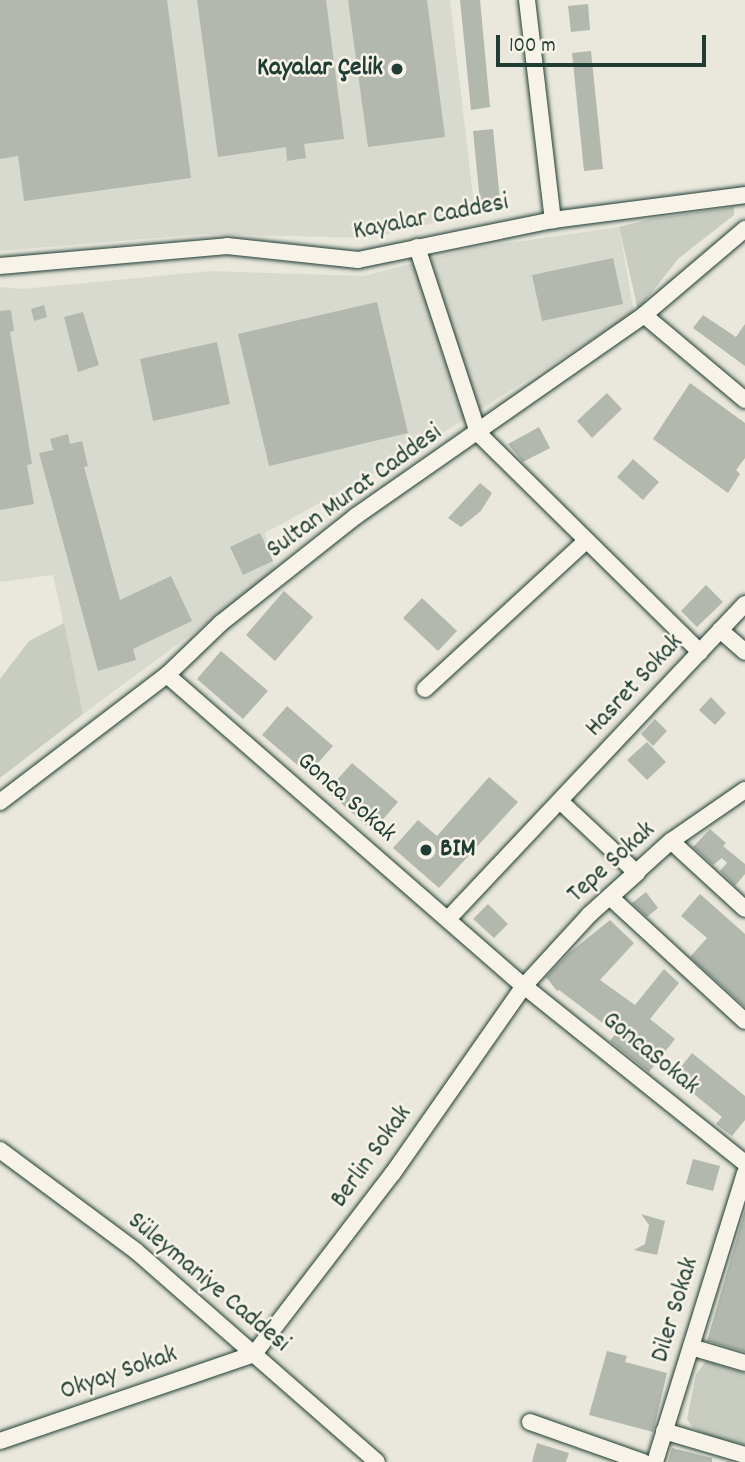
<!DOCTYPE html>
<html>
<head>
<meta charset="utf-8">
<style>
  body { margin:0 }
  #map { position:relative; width:745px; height:1462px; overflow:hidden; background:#eae8dd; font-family:Dekko,sans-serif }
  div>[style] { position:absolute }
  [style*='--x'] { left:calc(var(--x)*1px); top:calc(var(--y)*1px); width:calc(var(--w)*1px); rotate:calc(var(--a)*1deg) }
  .built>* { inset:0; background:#d9dacf }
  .green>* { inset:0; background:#c8ccc1 }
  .building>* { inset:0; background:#b2b8ae }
  .roads { filter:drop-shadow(0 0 2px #1f3d34) drop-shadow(0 0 2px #1f3d34) }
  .minor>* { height:16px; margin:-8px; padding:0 8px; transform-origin:8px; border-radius:8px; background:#f7f3e8 }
  .dots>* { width:19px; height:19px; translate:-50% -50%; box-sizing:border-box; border:4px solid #f7f3e8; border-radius:50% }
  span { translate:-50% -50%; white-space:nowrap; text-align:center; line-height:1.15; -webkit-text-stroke:5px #f7f3e8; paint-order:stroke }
  .poi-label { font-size:26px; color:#1f3d34; font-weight:700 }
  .right { translate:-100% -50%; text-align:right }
  .left { translate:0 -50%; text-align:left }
  .street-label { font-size:26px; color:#1f3d34 }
  .scale { position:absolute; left:496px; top:35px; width:210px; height:32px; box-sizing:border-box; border:4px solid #1f3d34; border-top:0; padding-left:9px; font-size:21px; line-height:24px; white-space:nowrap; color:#1f3d34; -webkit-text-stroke:5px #f7f3e8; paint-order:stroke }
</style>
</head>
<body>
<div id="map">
  <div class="built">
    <div style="clip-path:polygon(0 0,450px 0,475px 213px,372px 238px,204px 234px,0 251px)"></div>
    <div style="clip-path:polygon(619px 227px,634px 313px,404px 457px,265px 533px,276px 572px,83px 714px,53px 575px,0 582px,0 287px,22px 289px,211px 271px,364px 276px,473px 248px)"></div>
  </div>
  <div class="green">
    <div style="clip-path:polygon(734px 207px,734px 215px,678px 259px,638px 310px,619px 227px,650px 219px)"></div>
    <div style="clip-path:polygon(64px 623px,83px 714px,0 778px,0 679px,29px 641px)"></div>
    <div style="clip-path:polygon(706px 1361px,745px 1373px,745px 1445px,707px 1435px,693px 1428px,687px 1419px,696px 1375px)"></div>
  </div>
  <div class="building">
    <div style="clip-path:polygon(0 0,167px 0,191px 178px,24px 201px,18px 156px,0 159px)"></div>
    <div style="clip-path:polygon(197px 0,326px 0,344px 139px,304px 144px,306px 158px,287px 161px,286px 147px,218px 157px)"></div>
    <div style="clip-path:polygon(348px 0,427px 0,445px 137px,368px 147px)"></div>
    <div style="clip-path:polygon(460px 0,480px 0,490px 107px,471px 110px)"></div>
    <div style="clip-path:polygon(588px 4px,590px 30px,571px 32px,568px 6px)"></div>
    <div style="clip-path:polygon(591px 51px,603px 169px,584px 171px,572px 53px)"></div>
    <div style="clip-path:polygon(493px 129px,500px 200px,480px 202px,473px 131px)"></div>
    <div style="clip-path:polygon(613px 258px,623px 304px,542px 321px,532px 275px)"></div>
    <div style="clip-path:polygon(377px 302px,408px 433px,269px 466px,238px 334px)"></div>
    <div style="clip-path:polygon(44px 305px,47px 317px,34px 321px,31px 309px)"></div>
    <div style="clip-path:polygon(11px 310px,14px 331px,10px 332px,32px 464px,27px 465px,34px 504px,0 510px,0 311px)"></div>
    <div style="clip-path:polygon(83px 312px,99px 365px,78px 372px,64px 317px)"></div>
    <div style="clip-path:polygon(703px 315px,736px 337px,745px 324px,745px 366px,693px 328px)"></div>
    <div style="clip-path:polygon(217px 342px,230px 404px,153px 421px,140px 359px)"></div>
    <div style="clip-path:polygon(690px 383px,745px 423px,745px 458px,736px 470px,740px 474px,728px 493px,653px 439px)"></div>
    <div style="clip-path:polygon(607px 393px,622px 409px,592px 438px,577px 421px)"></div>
    <div style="clip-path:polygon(539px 427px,550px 448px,523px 462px,508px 444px)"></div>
    <div style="clip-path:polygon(68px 434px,70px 444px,82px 441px,88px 466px,84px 467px,120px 600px,171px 576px,192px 621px,133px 649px,136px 660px,98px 671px,39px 453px,53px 450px,50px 439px)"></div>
    <div style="clip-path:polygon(633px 459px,659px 482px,643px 500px,617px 477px)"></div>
    <div style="clip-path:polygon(480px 483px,492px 493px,481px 511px,461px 527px,448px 518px)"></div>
    <div style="clip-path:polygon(260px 533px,273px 561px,243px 575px,230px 547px)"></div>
    <div style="clip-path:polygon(706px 585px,723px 602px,697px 627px,681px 611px)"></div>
    <div style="clip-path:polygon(284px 591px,313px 617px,275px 661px,246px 635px)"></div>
    <div style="clip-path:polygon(422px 598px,457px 631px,438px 651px,403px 618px)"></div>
    <div style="clip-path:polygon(221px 651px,268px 691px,243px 719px,197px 679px)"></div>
    <div style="clip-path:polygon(711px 697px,726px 713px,715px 725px,699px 710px)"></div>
    <div style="clip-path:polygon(287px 706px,333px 746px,308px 774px,262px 735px)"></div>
    <div style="clip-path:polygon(655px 719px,667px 731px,653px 746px,641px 734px)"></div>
    <div style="clip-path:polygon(647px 742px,666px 762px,647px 780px,627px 760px)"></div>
    <div style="clip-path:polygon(352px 763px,398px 802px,373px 831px,327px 791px)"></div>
    <div style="clip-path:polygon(489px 777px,518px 802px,439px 888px,393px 848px,418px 820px,437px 836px)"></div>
    <div style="clip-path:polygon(710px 829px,726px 843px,723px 846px,745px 864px,745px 874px,735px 886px,720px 871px,727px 863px,722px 858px,713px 865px,693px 847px)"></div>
    <div style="clip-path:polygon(646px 892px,658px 908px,647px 917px,632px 903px)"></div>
    <div style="clip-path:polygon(700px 894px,745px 934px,745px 1007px,690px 957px,707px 938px,681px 916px)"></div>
    <div style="clip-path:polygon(488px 904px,508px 924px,494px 938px,473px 919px)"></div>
    <div style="clip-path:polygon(610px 920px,634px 943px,600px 980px,635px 1005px,664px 969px,679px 983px,650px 1019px,675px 1039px,649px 1072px,610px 1041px,616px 1033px,559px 990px,557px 991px,546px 977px,569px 953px)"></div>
    <div style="clip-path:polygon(692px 1053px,745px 1096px,745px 1120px,732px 1136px,716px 1124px,722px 1117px,673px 1077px)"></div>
    <div style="clip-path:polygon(693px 1159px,720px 1166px,713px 1191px,686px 1184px)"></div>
    <div style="clip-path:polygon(745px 1210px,745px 1352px,707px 1341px)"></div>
    <div style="clip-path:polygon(641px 1214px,665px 1221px,657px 1255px,634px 1250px,645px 1244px,649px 1225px)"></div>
    <div style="clip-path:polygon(607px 1351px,627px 1356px,625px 1362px,667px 1373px,653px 1432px,589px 1415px)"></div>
    <div style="clip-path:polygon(537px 1443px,569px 1453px,566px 1462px,532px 1462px)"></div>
    <div style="clip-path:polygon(672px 1448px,712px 1458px,712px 1462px,668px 1462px)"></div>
  </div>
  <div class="roads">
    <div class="minor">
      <div style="--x:527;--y:0;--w:222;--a:83.3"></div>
      <div style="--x:417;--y:247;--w:196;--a:71.8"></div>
      <div style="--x:478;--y:433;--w:312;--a:44.6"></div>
      <div style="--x:0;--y:266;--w:228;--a:-5"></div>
      <div style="--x:227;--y:246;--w:132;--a:6.1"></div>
      <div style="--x:358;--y:260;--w:199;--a:-11.6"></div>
      <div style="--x:553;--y:220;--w:194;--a:-7.4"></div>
      <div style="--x:644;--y:315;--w:132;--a:40.1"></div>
      <div style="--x:720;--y:630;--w:33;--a:41"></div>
      <div style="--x:167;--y:675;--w:473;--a:41.1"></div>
      <div style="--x:524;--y:986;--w:283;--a:38.7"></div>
      <div style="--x:425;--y:689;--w:219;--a:-42.6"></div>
      <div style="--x:0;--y:802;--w:210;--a:-37.3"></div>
      <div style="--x:167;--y:675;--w:75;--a:-43.9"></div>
      <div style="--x:221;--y:623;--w:172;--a:-38.4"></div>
      <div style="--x:356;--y:516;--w:351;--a:-34.9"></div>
      <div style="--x:644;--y:315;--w:133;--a:-40.4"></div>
      <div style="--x:561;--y:802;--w:104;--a:43.1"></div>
      <div style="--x:637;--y:873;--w:36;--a:138"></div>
      <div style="--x:610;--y:897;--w:183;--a:42.6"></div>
      <div style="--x:671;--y:841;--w:100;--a:42.6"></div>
      <div style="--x:448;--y:919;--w:433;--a:-46.7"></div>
      <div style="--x:0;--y:1150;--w:169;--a:36.6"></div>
      <div style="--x:136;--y:1251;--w:320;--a:41.2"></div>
      <div style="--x:691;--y:1347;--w:56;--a:16.5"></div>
      <div style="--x:254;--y:1354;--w:228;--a:-52.5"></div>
      <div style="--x:393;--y:1173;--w:228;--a:-55"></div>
      <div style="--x:524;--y:986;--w:96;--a:-47.5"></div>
      <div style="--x:589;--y:915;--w:110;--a:-42.1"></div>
      <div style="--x:671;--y:841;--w:90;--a:-34.6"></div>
      <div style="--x:530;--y:1422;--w:120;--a:19.5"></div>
      <div style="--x:664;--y:1431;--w:84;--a:16.5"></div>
      <div style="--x:0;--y:1441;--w:268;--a:-18.9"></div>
      <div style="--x:655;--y:1462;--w:303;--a:-72.7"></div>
    </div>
  </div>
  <div class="dots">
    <div style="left:397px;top:69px;background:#1f3d34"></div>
    <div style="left:426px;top:850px;background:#1f3d34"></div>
  </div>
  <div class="poi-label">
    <span class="right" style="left:383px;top:69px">Kayalar Çelik</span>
    <span class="left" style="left:440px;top:850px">BIM</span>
  </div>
  <div class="street-label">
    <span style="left:431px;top:218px;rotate:-11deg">Kayalar Caddesi</span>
    <span style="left:355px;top:492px;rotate:-36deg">Sultan Murat Caddesi</span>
    <span style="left:635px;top:686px;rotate:-47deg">Hasret Sokak</span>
    <span style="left:346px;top:798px;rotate:41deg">Gonca Sokak</span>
    <span style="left:612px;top:863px;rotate:-42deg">Tepe Sokak</span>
    <span style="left:650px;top:1054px;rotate:39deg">GoncaSokak</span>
    <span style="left:372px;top:1157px;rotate:-54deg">Berlin Sokak</span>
    <span style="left:208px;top:1283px;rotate:40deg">Süleymaniye Caddesi</span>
    <span style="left:676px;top:1310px;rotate:-73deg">Diler Sokak</span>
    <span style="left:119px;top:1374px;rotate:-19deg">Okyay Sokak</span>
  </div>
  <div class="scale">100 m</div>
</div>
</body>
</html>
